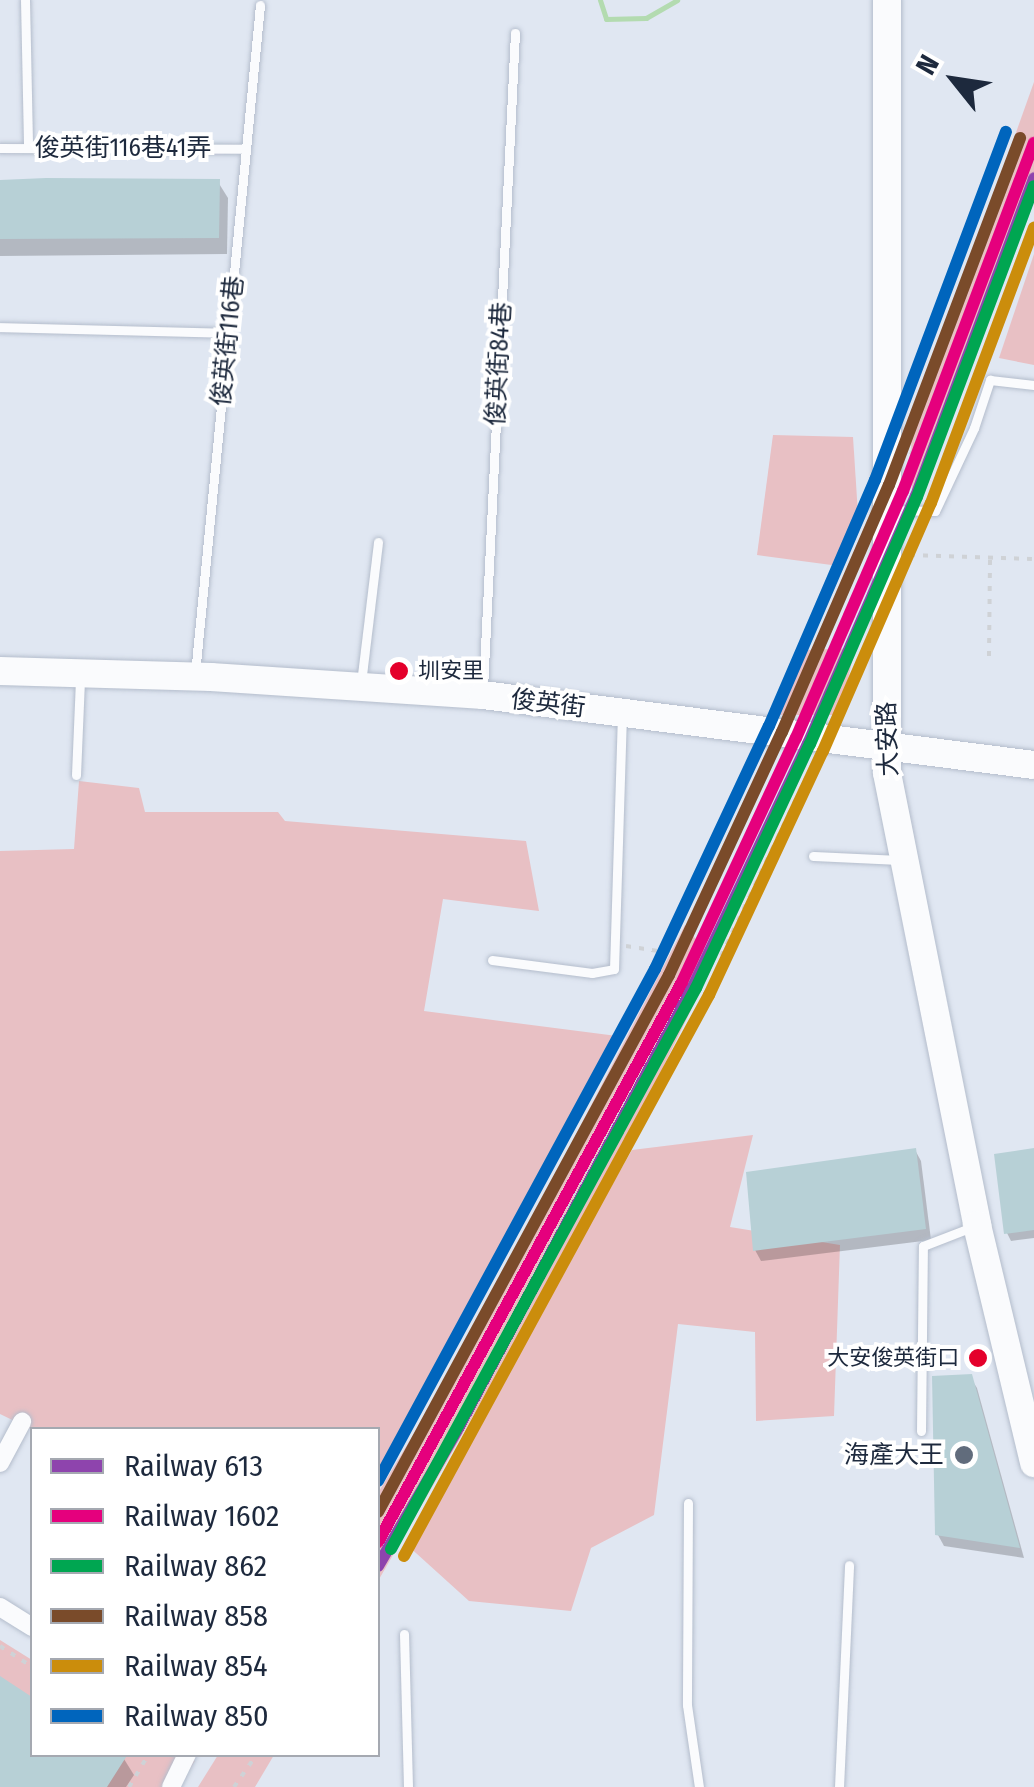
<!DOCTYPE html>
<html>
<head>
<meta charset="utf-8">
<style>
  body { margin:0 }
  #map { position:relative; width:1034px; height:1787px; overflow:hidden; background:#e0e7f2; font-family:"Fira Sans Condensed","Noto Sans TC",sans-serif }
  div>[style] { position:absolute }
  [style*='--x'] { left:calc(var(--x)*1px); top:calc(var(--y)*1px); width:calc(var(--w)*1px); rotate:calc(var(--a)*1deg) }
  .green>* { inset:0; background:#e8c0c4 }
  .shadow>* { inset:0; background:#0003 }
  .stream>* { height:5px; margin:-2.5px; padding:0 2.5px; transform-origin:2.5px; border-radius:2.5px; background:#b3dbb0 }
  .building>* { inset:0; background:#b7d0d6 }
  .path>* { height:4px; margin-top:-2px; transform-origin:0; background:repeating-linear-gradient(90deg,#cfd2d6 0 5px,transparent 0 13px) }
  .roads { filter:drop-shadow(0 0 2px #b4bdcc) drop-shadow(0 0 2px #b4bdcc) }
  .lane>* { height:9px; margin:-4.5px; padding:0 4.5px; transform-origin:4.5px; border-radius:4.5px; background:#fafbfd }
  .street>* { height:18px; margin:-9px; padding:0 9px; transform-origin:9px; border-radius:9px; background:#fafbfd }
  .secondary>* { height:28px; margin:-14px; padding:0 14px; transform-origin:14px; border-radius:14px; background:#fafbfd }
  .rail-1>* { height:12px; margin:-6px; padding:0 6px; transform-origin:6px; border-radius:6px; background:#8e44ad }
  .rail-2>* { height:12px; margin:-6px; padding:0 6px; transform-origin:6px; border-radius:6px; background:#e5007d }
  .rail-3>* { height:12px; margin:-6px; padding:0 6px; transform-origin:6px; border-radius:6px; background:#00a651 }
  .rail-4>* { height:12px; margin:-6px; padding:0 6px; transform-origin:6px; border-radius:6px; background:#7a4b2a }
  .rail-5>* { height:12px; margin:-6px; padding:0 6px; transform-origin:6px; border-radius:6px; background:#cb8d0c }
  .rail-6>* { height:12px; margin:-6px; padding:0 6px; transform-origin:6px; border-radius:6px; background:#0065bd }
  .dots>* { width:28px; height:28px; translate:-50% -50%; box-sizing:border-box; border:5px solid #fff; border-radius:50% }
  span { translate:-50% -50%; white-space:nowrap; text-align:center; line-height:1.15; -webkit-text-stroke:8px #fff; paint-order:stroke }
  .bus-label { font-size:22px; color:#1d293d }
  .left { translate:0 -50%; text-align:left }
  .right { translate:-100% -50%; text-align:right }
  .street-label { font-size:25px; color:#1d293d }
  .poi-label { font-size:25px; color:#1d293d }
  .legend { position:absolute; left:30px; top:1427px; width:350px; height:330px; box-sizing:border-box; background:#fff; border:2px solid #a5a9b1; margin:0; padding:12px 18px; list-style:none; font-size:30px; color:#1d293d }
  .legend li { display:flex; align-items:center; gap:20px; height:50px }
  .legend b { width:50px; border:2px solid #a5a9b1 }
  .north { position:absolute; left:904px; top:30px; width:100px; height:100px; -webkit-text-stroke:8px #fff; paint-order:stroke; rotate:300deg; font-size:28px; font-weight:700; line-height:40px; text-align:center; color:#1d293d }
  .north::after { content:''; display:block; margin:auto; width:35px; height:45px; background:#1d293d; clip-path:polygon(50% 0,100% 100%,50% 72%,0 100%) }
</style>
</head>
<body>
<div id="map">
  <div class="green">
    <div style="clip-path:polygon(1034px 82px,1034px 192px,912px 499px,911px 427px)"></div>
    <div style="clip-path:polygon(1034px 254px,1034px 365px,999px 358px)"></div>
    <div style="clip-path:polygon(773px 435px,853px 437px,858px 514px,839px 566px,757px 555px)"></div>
    <div style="clip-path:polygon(855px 648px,840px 715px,777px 715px,807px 650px)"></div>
    <div style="clip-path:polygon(79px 781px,139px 788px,145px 812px,278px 812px,285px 821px,526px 841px,539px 911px,443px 899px,424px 1011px,617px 1036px,406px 1427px,378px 1470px,378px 1430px,33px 1430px,0 1414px,0 851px,74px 849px)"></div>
    <div style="clip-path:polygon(685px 925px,714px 963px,602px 1192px,378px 1581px,378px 1493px,459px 1359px)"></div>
    <div style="clip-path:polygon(753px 1135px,730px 1227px,840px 1245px,834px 1416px,756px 1421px,755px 1332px,678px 1324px,654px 1515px,591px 1548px,571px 1611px,469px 1601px,406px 1544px,632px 1150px)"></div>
    <div style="clip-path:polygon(0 1640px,32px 1660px,32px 1754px,184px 1755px,195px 1761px,178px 1787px,0 1787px)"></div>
    <div style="clip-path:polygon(218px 1755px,218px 1754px,274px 1755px,255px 1787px,198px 1787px)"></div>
  </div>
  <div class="shadow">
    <div style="clip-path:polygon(218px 182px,228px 198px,227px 254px,0 256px,0 206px)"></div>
    <div style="clip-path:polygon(915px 1150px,921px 1161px,931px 1240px,761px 1261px,755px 1250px)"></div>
    <div style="clip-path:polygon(1034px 1151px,1034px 1238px,1011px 1241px,1007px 1233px)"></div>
    <div style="clip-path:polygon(970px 1377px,977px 1388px,1024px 1558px,944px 1546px,938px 1535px)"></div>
    <div style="clip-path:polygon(0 1679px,32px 1700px,32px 1754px,124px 1759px,134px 1775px,126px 1787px,0 1787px)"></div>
  </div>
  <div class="stream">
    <div style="--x:600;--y:0;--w:20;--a:72"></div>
    <div style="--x:606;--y:19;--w:40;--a:-1.4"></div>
    <div style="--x:646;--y:18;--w:36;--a:-30"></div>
  </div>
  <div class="building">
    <div style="clip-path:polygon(46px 178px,220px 179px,219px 238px,0 239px,0 180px)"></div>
    <div style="clip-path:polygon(916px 1148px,926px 1229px,753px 1251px,746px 1172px)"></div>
    <div style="clip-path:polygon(1034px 1148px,1034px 1230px,1004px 1234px,994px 1154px)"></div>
    <div style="clip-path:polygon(972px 1374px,1020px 1548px,935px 1535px,932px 1376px)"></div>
    <div style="clip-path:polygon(0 1676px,32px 1697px,32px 1754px,128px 1754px,107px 1787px,0 1787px)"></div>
  </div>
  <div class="path">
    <div style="--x:911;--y:455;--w:339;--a:-68.7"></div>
    <div style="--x:910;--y:555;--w:122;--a:1.9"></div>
    <div style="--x:989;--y:656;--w:99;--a:-89.4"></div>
    <div style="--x:626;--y:946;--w:71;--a:8.9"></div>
    <div style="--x:378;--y:1563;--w:130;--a:-59.5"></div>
    <div style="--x:444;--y:1451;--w:555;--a:-62.88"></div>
    <div style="--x:697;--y:957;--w:24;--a:-2"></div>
    <div style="--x:721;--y:956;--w:216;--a:-64.5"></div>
    <div style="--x:0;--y:1646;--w:38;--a:33"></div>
    <div style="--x:129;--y:1787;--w:39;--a:-59"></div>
    <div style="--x:234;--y:1787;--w:40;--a:-55.1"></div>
  </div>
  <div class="roads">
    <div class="lane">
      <div style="--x:25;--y:0;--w:147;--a:88.8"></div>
      <div style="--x:0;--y:148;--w:246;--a:0.2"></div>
      <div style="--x:0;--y:327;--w:229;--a:1.5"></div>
      <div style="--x:889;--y:510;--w:46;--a:1.2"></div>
      <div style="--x:935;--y:511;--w:92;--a:-64.8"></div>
      <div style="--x:974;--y:428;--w:51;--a:-71.6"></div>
      <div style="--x:990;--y:380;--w:44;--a:6.5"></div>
      <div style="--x:195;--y:674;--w:672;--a:-84.45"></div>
      <div style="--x:361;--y:683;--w:142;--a:-83.1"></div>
      <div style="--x:483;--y:689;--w:657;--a:-87.21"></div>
      <div style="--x:76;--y:775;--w:97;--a:-87.6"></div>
      <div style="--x:813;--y:856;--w:87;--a:2.6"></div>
      <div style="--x:492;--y:960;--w:101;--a:7.4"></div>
      <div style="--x:592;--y:973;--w:22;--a:-10"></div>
      <div style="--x:614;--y:969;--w:253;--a:-88.2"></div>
      <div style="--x:921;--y:1431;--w:185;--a:-89.4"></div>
      <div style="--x:923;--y:1246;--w:53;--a:-21.2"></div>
      <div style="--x:688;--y:1503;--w:202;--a:90.3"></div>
      <div style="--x:687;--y:1705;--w:83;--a:81.7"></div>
      <div style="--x:404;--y:1634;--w:153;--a:88.5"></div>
      <div style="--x:839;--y:1787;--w:222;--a:-87.4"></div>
    </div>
    <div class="street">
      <div style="--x:0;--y:1463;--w:47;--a:-61.8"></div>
      <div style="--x:0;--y:1607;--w:38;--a:32"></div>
      <div style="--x:171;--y:1787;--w:37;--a:-64"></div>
    </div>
    <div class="secondary">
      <div style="--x:887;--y:0;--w:773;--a:90"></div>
      <div style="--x:887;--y:773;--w:461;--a:78.7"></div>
      <div style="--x:977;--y:1225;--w:245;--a:76.5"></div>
      <div style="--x:0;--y:671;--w:211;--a:1.6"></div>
      <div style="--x:211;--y:677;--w:273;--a:3.8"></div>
      <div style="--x:483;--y:695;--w:555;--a:7.24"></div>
    </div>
  </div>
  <div class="rail-1">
    <div style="--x:378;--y:1566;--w:157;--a:-59.8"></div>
    <div style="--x:457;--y:1430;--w:502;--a:-61.95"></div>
    <div style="--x:693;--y:987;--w:269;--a:-64.7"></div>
    <div style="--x:808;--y:744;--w:270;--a:-66.5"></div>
    <div style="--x:916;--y:496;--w:339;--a:-69.6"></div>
  </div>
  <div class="rail-2">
    <div style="--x:378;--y:1542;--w:637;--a:-61.5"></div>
    <div style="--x:682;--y:982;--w:269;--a:-65"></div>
    <div style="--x:796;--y:738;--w:269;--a:-66.6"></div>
    <div style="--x:903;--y:491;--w:372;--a:-69.4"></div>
  </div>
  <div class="rail-3">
    <div style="--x:391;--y:1549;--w:639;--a:-61.47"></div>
    <div style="--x:696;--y:988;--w:269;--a:-65"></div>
    <div style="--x:810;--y:744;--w:269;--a:-66.6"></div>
    <div style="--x:917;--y:497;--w:332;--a:-69.4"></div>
  </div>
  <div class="rail-4">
    <div style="--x:378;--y:1512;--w:611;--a:-61.55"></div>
    <div style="--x:669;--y:975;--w:268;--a:-65.1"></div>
    <div style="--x:782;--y:732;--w:269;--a:-66.6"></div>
    <div style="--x:889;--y:485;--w:371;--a:-69.3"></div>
  </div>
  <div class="rail-5">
    <div style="--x:404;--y:1556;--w:639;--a:-61.47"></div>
    <div style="--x:709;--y:995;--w:269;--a:-65"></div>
    <div style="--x:823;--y:751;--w:270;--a:-66.5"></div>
    <div style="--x:931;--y:503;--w:294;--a:-69.5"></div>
  </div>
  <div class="rail-6">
    <div style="--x:378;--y:1481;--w:582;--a:-61.59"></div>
    <div style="--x:655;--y:969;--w:268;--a:-64.9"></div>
    <div style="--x:769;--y:726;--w:268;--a:-66.7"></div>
    <div style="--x:875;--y:480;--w:372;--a:-69.4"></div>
  </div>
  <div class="dots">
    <div style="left:399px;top:671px;background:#e4002b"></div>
    <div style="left:978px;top:1358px;background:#e4002b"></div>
    <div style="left:964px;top:1455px;background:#616c7c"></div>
  </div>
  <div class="bus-label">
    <span class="left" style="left:418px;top:671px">圳安里</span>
    <span class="right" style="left:959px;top:1358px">大安俊英街口</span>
  </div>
  <div class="street-label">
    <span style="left:123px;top:148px">俊英街116巷41弄</span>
    <span style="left:228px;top:341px;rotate:-84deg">俊英街116巷</span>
    <span style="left:499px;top:364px;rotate:-87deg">俊英街84巷</span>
    <span style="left:548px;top:704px;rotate:7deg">俊英街</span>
    <span style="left:888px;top:739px;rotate:-92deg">大安路</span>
  </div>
  <div class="poi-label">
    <span class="right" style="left:944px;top:1455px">海產大王</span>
  </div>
  <ul class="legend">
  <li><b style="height:12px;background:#8e44ad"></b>Railway 613</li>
  <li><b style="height:12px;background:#e5007d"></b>Railway 1602</li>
  <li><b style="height:12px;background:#00a651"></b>Railway 862</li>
  <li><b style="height:12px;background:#7a4b2a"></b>Railway 858</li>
  <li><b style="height:12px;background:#cb8d0c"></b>Railway 854</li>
  <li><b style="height:12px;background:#0065bd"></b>Railway 850</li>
  </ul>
  <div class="north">N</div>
</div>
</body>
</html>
